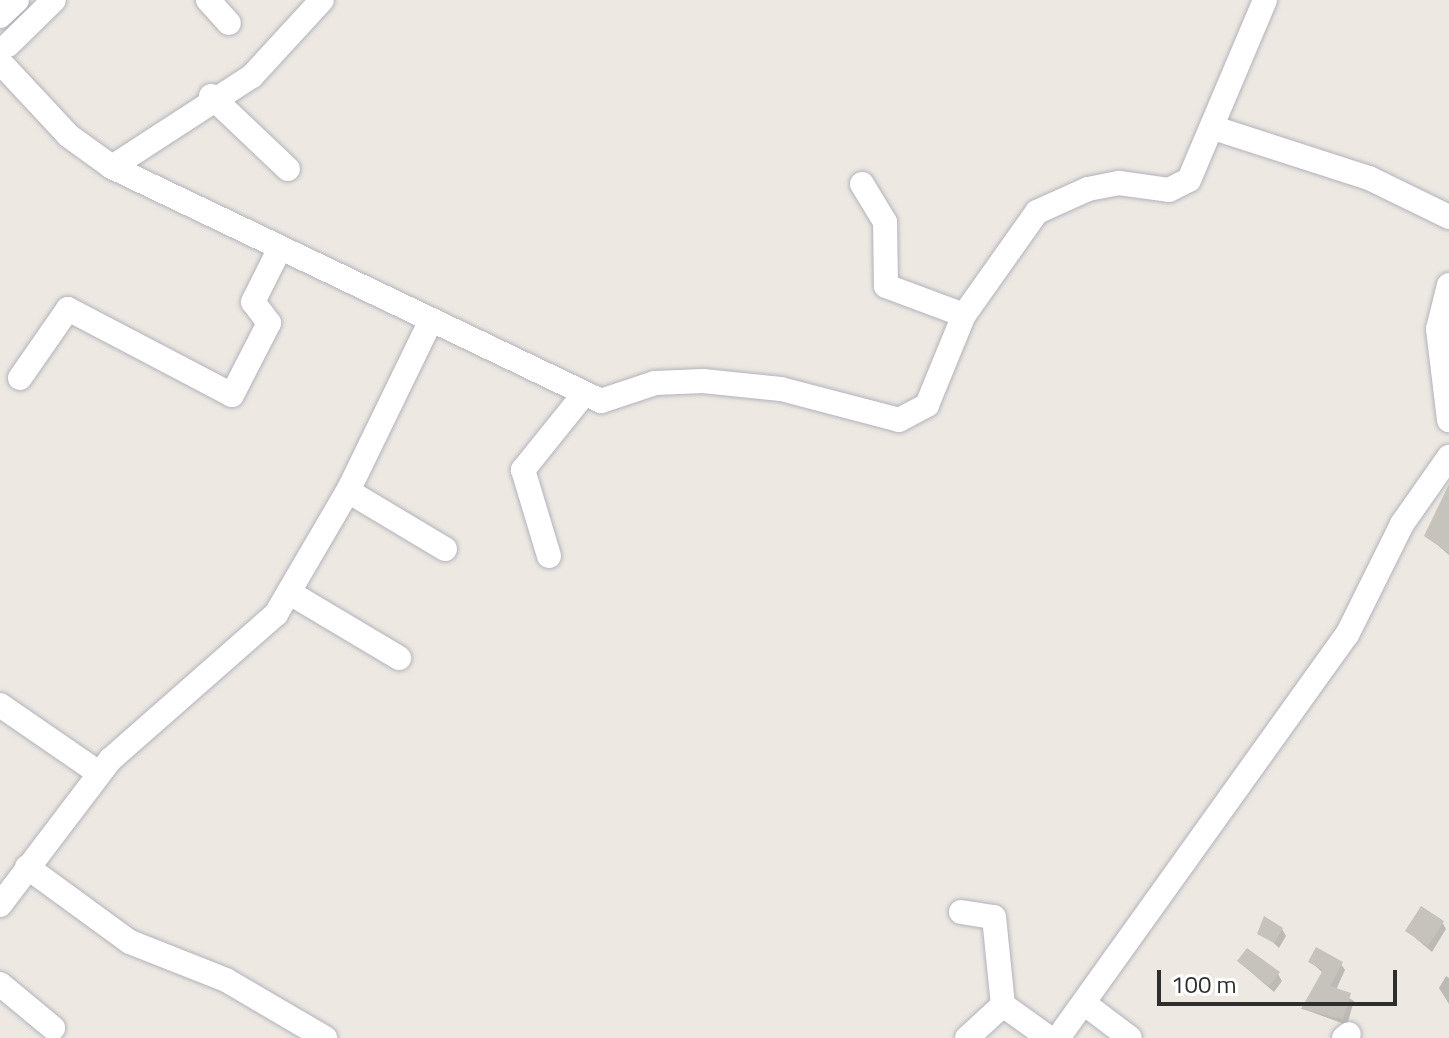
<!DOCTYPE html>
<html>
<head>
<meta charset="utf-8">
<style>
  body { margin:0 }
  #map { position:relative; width:1449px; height:1038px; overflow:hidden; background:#ede8e2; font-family:"Titillium Web",sans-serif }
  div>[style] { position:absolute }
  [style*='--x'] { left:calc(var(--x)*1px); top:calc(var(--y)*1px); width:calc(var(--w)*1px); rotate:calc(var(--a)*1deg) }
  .shadow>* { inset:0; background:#0003 }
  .building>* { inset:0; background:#c6c3bd }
  .roads { filter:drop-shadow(0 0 2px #b2b3bc) drop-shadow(0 0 2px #b2b3bc) }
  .minor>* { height:24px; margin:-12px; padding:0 12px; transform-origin:12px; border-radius:12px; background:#fff }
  span { translate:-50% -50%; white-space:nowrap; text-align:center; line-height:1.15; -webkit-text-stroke:8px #fff; paint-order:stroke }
  .scale { position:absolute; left:1157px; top:970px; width:240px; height:36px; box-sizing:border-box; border:4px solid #2e2e2e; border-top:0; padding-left:10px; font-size:24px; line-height:28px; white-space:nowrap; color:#2e2e2e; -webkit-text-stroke:6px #fff; paint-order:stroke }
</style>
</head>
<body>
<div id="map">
  <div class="shadow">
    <div style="clip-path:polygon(1449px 485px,1449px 555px,1427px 536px)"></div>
    <div style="clip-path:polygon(1442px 922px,1446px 929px,1432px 952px,1407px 931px)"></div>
    <div style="clip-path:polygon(1282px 929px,1286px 936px,1279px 948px,1267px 937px)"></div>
    <div style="clip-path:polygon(1239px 962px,1278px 974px,1282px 981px,1274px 992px)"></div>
    <div style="clip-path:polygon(1311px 962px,1341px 964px,1345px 970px,1336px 990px,1354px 1001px,1347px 1025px,1303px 1009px,1324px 974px)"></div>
    <div style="clip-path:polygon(1446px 976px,1449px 978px,1449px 1004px,1439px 988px)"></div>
  </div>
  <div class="building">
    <div style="clip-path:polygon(1449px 484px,1449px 553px,1424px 536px)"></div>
    <div style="clip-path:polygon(1421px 906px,1444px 921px,1428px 946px,1405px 931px)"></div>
    <div style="clip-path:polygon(1264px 916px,1283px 928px,1274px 943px,1257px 934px)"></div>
    <div style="clip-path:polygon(1316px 947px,1343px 962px,1330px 986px,1351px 993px,1343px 1019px,1301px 1009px,1323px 970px,1308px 962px)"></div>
    <div style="clip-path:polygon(1247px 948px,1280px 972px,1269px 986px,1237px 961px)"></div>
  </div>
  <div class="roads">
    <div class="minor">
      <div style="--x:208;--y:0;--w:31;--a:48"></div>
      <div style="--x:0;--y:16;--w:23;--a:-43"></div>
      <div style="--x:8;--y:45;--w:64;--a:-44.4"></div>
      <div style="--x:0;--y:62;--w:101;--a:47"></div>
      <div style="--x:69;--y:136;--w:53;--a:35.8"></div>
      <div style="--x:112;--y:167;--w:542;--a:25.57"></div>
      <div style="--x:601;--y:401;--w:57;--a:-18.4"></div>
      <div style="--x:655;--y:383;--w:48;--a:-2.4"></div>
      <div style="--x:703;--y:381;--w:78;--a:5.9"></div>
      <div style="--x:781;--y:389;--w:122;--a:14.7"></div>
      <div style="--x:899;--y:420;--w:32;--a:-28"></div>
      <div style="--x:927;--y:405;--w:97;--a:-67.7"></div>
      <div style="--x:964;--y:315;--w:126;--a:-54.7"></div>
      <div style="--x:1037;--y:212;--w:56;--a:-24.3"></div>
      <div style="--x:1088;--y:189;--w:32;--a:-11"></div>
      <div style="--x:1119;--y:183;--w:50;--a:8"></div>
      <div style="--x:1169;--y:190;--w:22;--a:-27"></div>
      <div style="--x:1189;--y:180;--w:195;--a:-67.1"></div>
      <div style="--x:211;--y:96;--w:106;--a:43.5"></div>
      <div style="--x:1214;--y:128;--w:163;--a:17.9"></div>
      <div style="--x:1369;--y:178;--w:89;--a:26"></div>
      <div style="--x:112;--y:167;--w:167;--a:-33"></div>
      <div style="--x:252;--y:76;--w:103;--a:-47.4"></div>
      <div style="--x:862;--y:184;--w:44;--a:58.8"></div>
      <div style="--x:885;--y:222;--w:64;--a:89.1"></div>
      <div style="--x:886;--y:286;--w:83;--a:20.4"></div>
      <div style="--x:1449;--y:285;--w:45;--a:104"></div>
      <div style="--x:1438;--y:329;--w:92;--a:83.1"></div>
      <div style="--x:20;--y:378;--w:84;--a:-55.2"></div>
      <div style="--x:68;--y:309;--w:185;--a:27.7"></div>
      <div style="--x:232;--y:395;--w:81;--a:-62.8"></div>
      <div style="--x:269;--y:323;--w:26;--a:-127"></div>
      <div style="--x:253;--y:302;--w:56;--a:-63.4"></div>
      <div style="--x:348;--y:491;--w:113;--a:30.9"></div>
      <div style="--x:549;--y:556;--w:90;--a:-106.8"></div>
      <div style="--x:523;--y:470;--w:97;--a:-51.2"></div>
      <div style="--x:290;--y:593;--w:127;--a:30.8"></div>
      <div style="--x:0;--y:705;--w:120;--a:34.5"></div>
      <div style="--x:27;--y:867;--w:127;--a:36.1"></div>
      <div style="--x:130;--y:942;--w:103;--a:21.6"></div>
      <div style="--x:226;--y:980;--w:115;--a:30.4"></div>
      <div style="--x:0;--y:905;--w:183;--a:-52.8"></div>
      <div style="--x:111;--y:759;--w:220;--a:-41.3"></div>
      <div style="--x:276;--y:614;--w:143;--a:-59.7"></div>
      <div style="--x:348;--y:491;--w:186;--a:-64.1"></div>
      <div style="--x:961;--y:912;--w:33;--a:9"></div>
      <div style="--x:994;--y:917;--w:88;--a:84.2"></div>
      <div style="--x:1003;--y:1005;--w:57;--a:35.7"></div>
      <div style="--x:0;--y:984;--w:69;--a:39.7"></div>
      <div style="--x:1085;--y:1004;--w:56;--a:37.1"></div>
      <div style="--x:967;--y:1038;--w:49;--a:-42.5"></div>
      <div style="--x:1058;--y:1038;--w:496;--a:-54.4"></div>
      <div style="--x:1347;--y:635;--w:124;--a:-63.6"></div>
      <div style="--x:1402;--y:524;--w:82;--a:-55"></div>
      <div style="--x:1344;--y:1038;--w:6;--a:-39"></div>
    </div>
  </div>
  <div class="scale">100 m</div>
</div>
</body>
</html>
